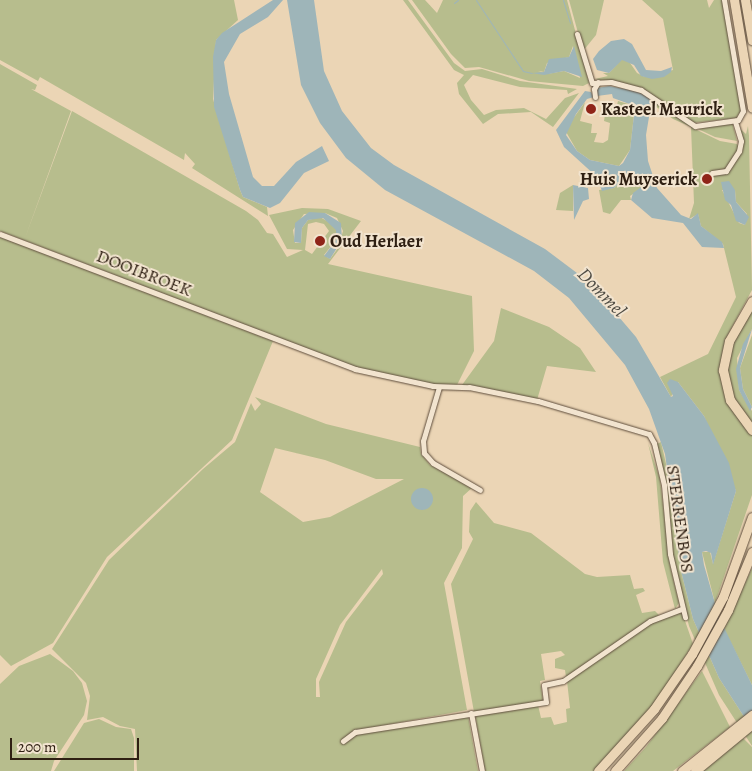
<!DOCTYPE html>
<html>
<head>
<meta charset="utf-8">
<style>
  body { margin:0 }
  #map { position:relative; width:752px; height:771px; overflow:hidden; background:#ebd5b5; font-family:Alegreya,serif }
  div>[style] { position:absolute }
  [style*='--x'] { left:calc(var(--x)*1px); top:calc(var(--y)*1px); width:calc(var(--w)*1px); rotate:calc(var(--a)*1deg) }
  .green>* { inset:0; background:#b7bd8d }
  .water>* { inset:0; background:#9eb5b9 }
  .round { border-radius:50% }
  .stream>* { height:1px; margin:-0.5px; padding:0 0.5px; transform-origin:0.5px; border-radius:0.5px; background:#9eb5b9 }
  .roads { filter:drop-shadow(0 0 1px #5e4d3c) drop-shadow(0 0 1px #5e4d3c) }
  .minor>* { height:5px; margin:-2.5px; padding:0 2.5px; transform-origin:2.5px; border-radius:2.5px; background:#f2e4cf }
  .motorway>* { height:9px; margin:-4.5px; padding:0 4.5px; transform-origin:4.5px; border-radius:4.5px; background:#ebd5b5 }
  .dots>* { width:14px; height:14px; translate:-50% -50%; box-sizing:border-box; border:2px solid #f2e4cf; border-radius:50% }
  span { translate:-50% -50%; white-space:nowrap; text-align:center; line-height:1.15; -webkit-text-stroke:4px #f2e4cf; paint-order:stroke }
  .poi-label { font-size:18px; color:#2f2013; font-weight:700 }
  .left { translate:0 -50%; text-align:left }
  .right { translate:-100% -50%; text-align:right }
  .street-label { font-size:18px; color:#2f2013 }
  .water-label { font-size:19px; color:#504d45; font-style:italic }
  .scale { position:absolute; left:10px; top:738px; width:129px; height:22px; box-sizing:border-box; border:2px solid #2f2013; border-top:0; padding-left:6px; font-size:15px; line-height:18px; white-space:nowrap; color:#2f2013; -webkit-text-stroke:4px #f2e4cf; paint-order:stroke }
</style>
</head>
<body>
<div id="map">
  <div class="green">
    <div style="clip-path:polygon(0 0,234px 0,238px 20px,216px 40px,213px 99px,240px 190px,243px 197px,267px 207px,268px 216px,192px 168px,195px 164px,185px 153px,184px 160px,40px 77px,38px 81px,0 60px)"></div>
    <div style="clip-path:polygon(403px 0,408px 0,454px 63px,465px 71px,482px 69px,520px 81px,577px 89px,568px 94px,567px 90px,520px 87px,473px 75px,464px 85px,471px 100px,484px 115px,496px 110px,524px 108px,546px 119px,565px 98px,579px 93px,553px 127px,531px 112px,498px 114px,483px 124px,459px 94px,457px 83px,464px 75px,454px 70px)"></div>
    <div style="clip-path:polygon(evenodd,412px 0,425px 0,437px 13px,443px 0,567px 0,589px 83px,583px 86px,529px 81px,479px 67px,465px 68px,451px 54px,412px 0,573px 46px,580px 78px,564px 71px,547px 74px,538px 71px,544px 72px,547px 63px,569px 57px,573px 46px)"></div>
    <div style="clip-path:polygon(569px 0,604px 0,596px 35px,583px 51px)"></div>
    <div style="clip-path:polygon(642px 0,707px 0,709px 8px,714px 0,723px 0,741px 111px,736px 118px,691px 123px,645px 90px,595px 79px,608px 76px,603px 73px,609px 73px,622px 59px,628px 60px,637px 73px,645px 77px,673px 70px,663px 19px)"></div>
    <div style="clip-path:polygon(evenodd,0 64px,37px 85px,35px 90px,31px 89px,71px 111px,25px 238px,72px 111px,246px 211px,258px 220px,267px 233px,273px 234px,287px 257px,303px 250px,287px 249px,269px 215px,302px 208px,328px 209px,361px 221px,328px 264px,472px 296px,474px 351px,457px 385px,433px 384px,366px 371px,0 231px,0 64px,325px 213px,337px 218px,343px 231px,338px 248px,330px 259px,324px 255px,336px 240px,336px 228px,332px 224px,320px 217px,308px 220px,302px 228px,301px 243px,295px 243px,293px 230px,304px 214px,325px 213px,0 64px,316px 222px,324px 224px,329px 231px,312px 254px,305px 250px,308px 224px,316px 222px)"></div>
    <div style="clip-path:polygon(evenodd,652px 99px,695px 129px,720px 141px,737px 144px,740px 150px,737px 126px,746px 134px,748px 126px,749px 136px,752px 290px,725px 340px,719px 372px,727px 401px,752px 435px,752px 495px,715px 603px,702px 552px,710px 552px,713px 564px,736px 491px,704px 416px,678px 382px,671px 397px,660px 377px,708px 354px,736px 297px,723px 244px,701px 226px,698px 214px,689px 219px,694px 203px,691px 127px,673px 119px,651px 103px,652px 99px,722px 190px,735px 190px,736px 202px,747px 214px,745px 225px,739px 223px,722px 190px)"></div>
    <div style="clip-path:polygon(618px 101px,635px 106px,630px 150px,619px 166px,590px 160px,577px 151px,565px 130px,585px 102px,580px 121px,592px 124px,591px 133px,597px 133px,594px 142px,603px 143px,608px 140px,610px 123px,604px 121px,606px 108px,616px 109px)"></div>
    <div style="clip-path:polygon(732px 122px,737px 141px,715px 137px,698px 129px)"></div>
    <div style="clip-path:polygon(633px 173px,643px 177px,642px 188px,630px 196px,631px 200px,621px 200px,610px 214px,603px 212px,599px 190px,614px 188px)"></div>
    <div style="clip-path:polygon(573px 185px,573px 211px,556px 210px,560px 193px)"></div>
    <div style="clip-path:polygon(0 237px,273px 341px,232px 440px,107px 557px,53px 643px,11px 666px,0 655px)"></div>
    <div style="clip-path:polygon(752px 305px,752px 329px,737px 358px,739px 390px,752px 411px,752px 426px,739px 411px,726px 382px,728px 350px)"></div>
    <div style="clip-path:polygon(501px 308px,549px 327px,580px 348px,596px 372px,547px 366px,537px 400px,462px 385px,494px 341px)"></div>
    <div style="clip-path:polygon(752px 335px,752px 407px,743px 389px,740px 368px)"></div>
    <div style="clip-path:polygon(evenodd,255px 397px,326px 424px,420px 447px,421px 454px,430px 465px,473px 487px,463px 496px,462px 548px,444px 583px,467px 710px,353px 731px,341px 742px,344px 744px,355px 734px,468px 716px,478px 771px,137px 771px,135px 729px,120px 726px,103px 717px,87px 720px,90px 696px,86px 683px,52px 649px,109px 560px,203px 469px,235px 442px,251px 403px,255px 411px,261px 404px,255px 397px,275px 448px,325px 460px,376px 479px,404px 479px,330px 517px,303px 522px,260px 492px,275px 448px,255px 397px,382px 569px,383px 574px,346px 622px,319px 682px,320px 697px,316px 697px,316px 679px,340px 625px,382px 569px)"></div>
    <div style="clip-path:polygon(661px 442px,670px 481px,681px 571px,693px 619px,719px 678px,752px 729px,752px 746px,719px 695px,689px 626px,674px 567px,657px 448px,657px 444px)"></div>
    <div style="clip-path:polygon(648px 443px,660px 479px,670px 566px,679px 603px,675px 609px,663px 562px,656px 477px)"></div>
    <div style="clip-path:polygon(476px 502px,494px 523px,531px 533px,585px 574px,597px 577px,630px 575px,634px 589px,643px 588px,645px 591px,636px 595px,642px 613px,655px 611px,659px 615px,566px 677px,565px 670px,555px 668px,555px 659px,565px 655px,561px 651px,541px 654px,545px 680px,540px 681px,543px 701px,474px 712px,451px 584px,473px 539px,469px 532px,470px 511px)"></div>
    <div style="clip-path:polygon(752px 568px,752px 685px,724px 629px)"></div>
    <div style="clip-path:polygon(677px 611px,683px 615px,693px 644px,652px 709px,594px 771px,485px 771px,475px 714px,538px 705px,541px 718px,551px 717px,554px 725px,567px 722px,566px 709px,570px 708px,567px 681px,647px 624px)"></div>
    <div style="clip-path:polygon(50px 654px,73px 671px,82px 683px,87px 701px,84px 715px,54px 761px,51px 771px,0 771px,0 684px,19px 666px)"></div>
    <div style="clip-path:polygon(702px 671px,730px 727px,673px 771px,624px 771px,646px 747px)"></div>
    <div style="clip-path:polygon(99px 719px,116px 727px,131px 729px,134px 738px,134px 771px,54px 771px,84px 723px)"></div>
    <div style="clip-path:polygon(743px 738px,752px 747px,752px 771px,703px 771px)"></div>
  </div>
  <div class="water">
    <div style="clip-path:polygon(273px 0,283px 0,268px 17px,240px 34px,224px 62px,229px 94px,253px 177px,262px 186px,274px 186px,296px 162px,322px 146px,329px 161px,304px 173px,280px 203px,270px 208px,243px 197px,240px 190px,214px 107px,213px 57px,216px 40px,222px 33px)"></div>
    <div style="clip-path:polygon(287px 0,314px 0,324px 71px,342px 111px,371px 148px,394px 165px,545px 249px,589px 282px,636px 337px,671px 397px,673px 396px,667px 383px,670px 379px,678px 382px,704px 416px,729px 463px,736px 491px,713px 565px,711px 553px,706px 551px,702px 552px,704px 565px,719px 617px,752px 685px,752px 729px,719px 678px,693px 619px,681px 571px,665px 454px,649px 409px,625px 365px,569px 298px,534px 271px,385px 190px,346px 158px,320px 123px,301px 85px)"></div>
    <div style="clip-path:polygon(624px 39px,632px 44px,646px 70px,661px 71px,672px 67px,671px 72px,664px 77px,652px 79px,641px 76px,634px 65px,622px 60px,609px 73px,597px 70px,593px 59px,599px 51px,611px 41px)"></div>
    <div style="clip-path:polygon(574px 46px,582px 77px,564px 71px,544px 75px,532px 73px,544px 72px,549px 59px,569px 57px)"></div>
    <div style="clip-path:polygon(609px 86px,636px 91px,652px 99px,646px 135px,648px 161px,657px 188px,681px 215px,691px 219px,698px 213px,701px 226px,722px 242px,724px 248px,702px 247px,683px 223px,652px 218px,631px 200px,633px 193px,644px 185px,641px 175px,629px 174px,614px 188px,602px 191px,597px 177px,564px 147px,556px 130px,585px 91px,591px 92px,594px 97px,587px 99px,576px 114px,566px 135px,577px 151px,590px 160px,619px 166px,623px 163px,630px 150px,635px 106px,613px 98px,612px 94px,597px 96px,597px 88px)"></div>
    <div style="clip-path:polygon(729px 181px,735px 190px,736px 202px,749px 217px,745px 225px,736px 221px,731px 205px,725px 200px,721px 182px)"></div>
    <div style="clip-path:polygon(573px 185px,588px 188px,589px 199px,583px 201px,574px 220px)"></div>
    <div style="clip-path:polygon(309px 212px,325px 213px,341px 223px,342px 240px,330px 259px,324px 256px,336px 240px,336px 230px,323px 218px,308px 220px,302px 228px,301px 243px,294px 242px,295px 223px)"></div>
    <div style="clip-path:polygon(752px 329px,740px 368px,743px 389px,752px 407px,750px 411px,739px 390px,736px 369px,743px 344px)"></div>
    <div class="round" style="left:411px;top:488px;width:22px;height:22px"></div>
  </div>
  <div class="stream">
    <div style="--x:476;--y:0;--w:85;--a:56.5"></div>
    <div style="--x:523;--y:71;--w:9;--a:13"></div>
    <div style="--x:563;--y:0;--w:24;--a:73"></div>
    <div style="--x:454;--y:3;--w:5;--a:-37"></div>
  </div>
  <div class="roads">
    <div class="minor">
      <div style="--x:577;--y:34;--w:51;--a:73"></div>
      <div style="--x:592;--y:83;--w:19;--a:-3"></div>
      <div style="--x:611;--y:82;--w:31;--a:15"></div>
      <div style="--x:641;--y:90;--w:65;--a:33.7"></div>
      <div style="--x:695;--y:126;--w:43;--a:-7.9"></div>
      <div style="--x:738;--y:120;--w:10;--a:-61"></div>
      <div style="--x:743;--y:111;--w:113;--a:-99.7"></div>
      <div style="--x:595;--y:97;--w:8;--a:-97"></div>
      <div style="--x:594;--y:89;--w:8;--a:-60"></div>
      <div style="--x:712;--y:173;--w:14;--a:-8"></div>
      <div style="--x:726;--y:171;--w:24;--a:-57"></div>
      <div style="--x:739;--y:151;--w:10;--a:-79"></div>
      <div style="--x:741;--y:141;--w:21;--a:-107"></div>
      <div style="--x:0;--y:234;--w:380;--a:20.8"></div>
      <div style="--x:355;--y:369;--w:80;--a:12.3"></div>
      <div style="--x:433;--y:386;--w:36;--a:2"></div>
      <div style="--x:469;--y:387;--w:70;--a:11.5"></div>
      <div style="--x:538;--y:401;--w:116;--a:16.6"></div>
      <div style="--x:649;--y:434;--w:10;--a:61"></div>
      <div style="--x:654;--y:443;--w:43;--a:76.6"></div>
      <div style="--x:664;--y:485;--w:69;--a:85"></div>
      <div style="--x:670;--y:554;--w:65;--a:76.6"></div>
      <div style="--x:439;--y:387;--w:56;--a:106.5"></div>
      <div style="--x:423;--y:441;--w:12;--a:85"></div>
      <div style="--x:424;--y:453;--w:13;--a:48"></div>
      <div style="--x:433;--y:463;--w:54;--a:29.9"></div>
      <div style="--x:471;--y:713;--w:59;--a:79.3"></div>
      <div style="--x:343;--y:741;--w:15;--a:-37"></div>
      <div style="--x:355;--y:732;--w:193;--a:-8.9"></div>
      <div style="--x:546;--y:702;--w:17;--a:-97"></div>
      <div style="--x:544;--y:685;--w:19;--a:-12"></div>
      <div style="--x:563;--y:681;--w:106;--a:-34.6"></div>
      <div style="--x:650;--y:621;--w:34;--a:-21"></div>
    </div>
    <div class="motorway">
      <div style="--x:734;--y:0;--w:109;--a:80.5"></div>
      <div style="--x:745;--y:0;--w:41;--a:80.1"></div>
      <div style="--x:752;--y:301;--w:46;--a:119.9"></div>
      <div style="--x:729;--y:341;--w:30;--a:102"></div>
      <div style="--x:723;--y:370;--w:31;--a:77"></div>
      <div style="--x:730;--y:400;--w:37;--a:54"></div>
      <div style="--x:598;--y:771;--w:84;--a:-47.9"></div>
      <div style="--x:654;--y:709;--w:67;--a:-55.4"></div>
      <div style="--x:692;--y:654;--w:65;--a:-61.5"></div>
      <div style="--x:723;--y:597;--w:85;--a:-70.1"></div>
      <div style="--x:615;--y:771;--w:71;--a:-48.4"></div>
      <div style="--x:662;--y:718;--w:63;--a:-56.1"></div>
      <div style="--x:697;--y:666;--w:64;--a:-61"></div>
      <div style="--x:728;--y:610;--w:63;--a:-67.5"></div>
      <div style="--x:682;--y:771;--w:90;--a:-38.7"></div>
      <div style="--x:695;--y:771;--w:74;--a:-39.5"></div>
    </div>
  </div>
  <div class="dots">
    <div style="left:591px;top:109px;background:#8f2418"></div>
    <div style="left:707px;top:179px;background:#8f2418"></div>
    <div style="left:320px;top:241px;background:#8f2418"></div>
  </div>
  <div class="poi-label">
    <span class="left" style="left:601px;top:109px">Kasteel Maurick</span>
    <span class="right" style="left:697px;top:179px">Huis Muyserick</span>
    <span class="left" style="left:330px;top:241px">Oud Herlaer</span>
  </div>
  <div class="street-label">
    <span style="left:144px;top:273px;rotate:21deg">DOOIBROEK</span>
    <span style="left:680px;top:519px;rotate:82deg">STERRENBOS</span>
  </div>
  <div class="water-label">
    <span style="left:601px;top:293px;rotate:46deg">Dommel</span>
  </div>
  <div class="scale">200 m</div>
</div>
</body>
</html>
